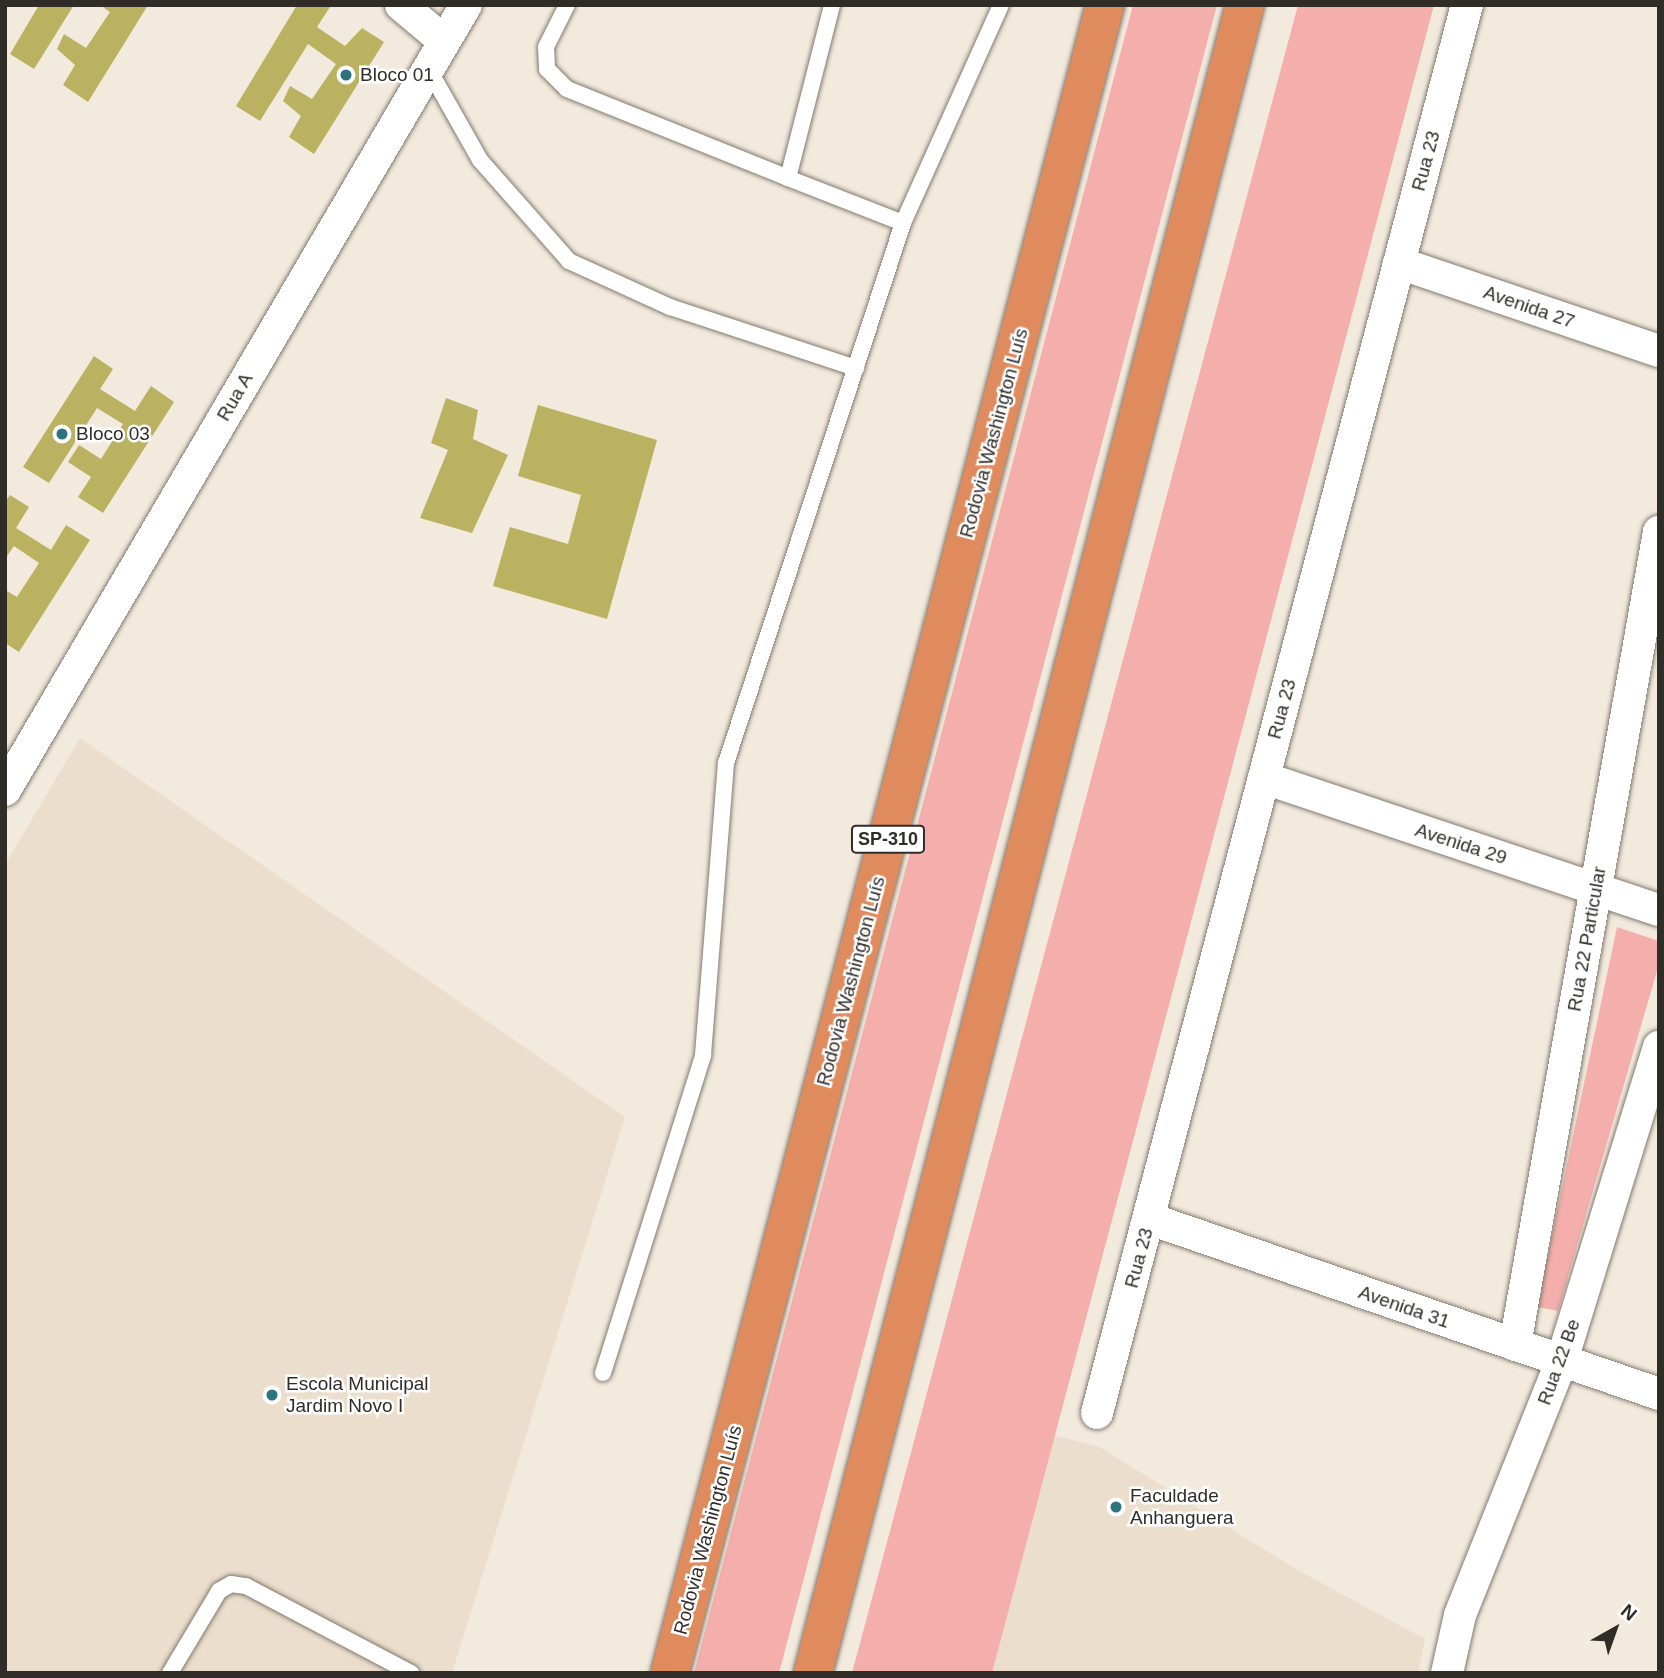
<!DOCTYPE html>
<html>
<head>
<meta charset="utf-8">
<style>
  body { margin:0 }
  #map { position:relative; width:1664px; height:1678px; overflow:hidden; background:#f3eade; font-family:Helvetica,sans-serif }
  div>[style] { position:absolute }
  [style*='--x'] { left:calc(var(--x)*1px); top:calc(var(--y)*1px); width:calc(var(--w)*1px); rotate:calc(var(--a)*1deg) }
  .built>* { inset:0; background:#ebdecc }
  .green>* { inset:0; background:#f4afad }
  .building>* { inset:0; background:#bab161 }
  .roads { filter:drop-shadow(0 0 2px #817a6f) drop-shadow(0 0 2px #817a6f) }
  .service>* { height:16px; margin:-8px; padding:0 8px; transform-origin:8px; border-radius:8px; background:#fff }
  .minor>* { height:32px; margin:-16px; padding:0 16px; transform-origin:16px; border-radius:16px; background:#fff }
  .motorway>* { height:38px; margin:-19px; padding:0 19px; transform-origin:19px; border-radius:19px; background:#e08b5e }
  .dots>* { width:19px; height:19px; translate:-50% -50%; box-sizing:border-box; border:4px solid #fff; border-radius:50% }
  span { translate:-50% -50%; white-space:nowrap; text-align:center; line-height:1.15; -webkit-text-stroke:5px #fff; paint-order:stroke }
  .shield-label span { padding:2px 5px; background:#fff; border:2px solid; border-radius:5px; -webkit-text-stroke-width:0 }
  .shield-label { font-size:18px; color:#302d28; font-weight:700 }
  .poi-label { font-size:19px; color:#302d28 }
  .left { translate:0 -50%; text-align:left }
  .street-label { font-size:19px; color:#302d28 }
  .frame { position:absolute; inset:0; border:7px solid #302d28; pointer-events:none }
  .north { position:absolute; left:1580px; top:1594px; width:70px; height:70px; -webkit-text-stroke:5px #fff; paint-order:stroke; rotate:40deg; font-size:19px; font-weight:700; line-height:28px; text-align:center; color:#302d28 }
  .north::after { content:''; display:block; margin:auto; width:24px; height:32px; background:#302d28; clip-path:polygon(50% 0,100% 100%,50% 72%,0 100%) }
</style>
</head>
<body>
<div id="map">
  <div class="built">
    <div style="clip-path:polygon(80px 738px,625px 1117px,452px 1673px,5px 1673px,5px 865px)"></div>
    <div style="clip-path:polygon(1053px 1435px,1100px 1447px,1294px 1568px,1425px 1639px,1418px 1673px,992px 1673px)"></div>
  </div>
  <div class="green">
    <div style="clip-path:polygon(1133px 5px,1217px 5px,779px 1673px,694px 1673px)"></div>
    <div style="clip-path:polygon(1298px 5px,1434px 5px,992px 1673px,852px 1673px)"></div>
    <div style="clip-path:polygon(1617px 927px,1659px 941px,1659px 964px,1558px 1311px,1537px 1307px)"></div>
  </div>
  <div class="building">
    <div style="clip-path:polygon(39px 5px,74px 5px,34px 69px,10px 54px)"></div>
    <div style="clip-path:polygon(100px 5px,148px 5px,88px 102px,63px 85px,75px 65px,57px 49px,64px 34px,86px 48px,110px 12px)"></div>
    <div style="clip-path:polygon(297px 5px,330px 7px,317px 27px,345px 46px,362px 28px,384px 42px,314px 154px,289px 137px,301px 116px,283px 101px,290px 86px,312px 99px,336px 64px,308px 44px,260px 121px,236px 106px)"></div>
    <div style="clip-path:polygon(94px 356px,113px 369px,100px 389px,135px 411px,151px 386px,174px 402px,103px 513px,78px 497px,91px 477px,68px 462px,79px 445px,101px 459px,123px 424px,97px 408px,49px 483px,23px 467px)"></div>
    <div style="clip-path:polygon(446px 398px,478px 410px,473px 439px,508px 455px,472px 533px,420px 518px,448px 450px,431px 443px)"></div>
    <div style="clip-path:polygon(538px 405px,657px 440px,607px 619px,493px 586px,510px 527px,568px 544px,581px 495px,518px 476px)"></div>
    <div style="clip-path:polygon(10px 495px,29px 507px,16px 528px,51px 550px,66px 525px,90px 540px,19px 652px,5px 643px,5px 590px,17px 597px,39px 563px,14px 546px,5px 559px,5px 502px)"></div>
  </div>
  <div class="roads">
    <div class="service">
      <div style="--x:567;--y:5;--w:47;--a:116.6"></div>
      <div style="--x:546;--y:47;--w:22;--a:87"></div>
      <div style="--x:547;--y:69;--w:28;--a:45"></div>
      <div style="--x:567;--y:89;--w:238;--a:21.9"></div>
      <div style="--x:788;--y:178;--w:179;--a:-75.7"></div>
      <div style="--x:428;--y:68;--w:106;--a:60.5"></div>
      <div style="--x:480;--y:160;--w:135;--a:48.6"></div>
      <div style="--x:569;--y:261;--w:111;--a:24.5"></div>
      <div style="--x:670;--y:307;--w:196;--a:18.2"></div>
      <div style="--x:788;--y:178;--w:123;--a:21.4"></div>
      <div style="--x:603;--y:1373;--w:333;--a:-72.5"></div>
      <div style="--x:703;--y:1055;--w:293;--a:-85.5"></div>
      <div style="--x:726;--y:763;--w:568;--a:-71.85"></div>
      <div style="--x:903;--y:223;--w:239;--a:-65.8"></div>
      <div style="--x:170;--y:1673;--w:96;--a:-59.1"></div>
      <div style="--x:219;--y:1591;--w:14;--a:-30"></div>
      <div style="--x:231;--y:1584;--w:15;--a:8"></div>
      <div style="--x:246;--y:1586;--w:187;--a:27.8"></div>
    </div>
    <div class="minor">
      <div style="--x:401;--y:5;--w:56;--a:39.9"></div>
      <div style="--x:1399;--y:263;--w:274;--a:18.7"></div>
      <div style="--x:1264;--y:778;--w:416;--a:18.5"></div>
      <div style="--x:5;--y:790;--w:910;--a:-59.58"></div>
      <div style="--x:1150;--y:1219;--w:538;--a:18.97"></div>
      <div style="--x:1515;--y:1345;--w:826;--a:-79.96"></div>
      <div style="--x:1097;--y:1413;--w:1456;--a:-75.28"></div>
      <div style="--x:1447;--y:1673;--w:59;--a:-77.4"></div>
      <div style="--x:1460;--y:1615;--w:275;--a:-68.2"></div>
      <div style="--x:1562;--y:1360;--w:328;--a:-72.8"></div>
    </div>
    <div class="motorway">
      <div style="--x:670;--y:1673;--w:1724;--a:-75.38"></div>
      <div style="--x:813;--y:1673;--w:1723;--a:-75.48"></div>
    </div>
  </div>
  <div class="dots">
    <div style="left:346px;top:75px;background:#2c737f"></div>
    <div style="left:62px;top:434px;background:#2c737f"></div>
    <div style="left:272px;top:1395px;background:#2c737f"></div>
    <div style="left:1116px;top:1507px;background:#2c737f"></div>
  </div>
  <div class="shield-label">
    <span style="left:888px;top:839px">SP-310</span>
  </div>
  <div class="poi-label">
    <span class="left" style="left:360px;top:75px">Bloco 01</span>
    <span class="left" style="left:76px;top:434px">Bloco 03</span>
    <span class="left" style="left:286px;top:1395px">Escola Municipal<br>Jardim Novo I</span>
    <span class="left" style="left:1130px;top:1507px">Faculdade<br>Anhanguera</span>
  </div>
  <div class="street-label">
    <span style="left:1426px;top:161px;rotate:-75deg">Rua 23</span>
    <span style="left:1529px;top:307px;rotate:19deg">Avenida 27</span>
    <span style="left:235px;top:397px;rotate:-60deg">Rua A</span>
    <span style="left:994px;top:433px;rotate:-75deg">Rodovia Washington Luís</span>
    <span style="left:1282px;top:709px;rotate:-75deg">Rua 23</span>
    <span style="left:1461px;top:844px;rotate:18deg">Avenida 29</span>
    <span style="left:1587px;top:939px;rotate:-80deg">Rua 22 Particular</span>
    <span style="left:851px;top:981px;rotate:-75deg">Rodovia Washington Luís</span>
    <span style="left:1139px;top:1258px;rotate:-75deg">Rua 23</span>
    <span style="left:1404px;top:1307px;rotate:19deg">Avenida 31</span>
    <span style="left:1559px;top:1362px;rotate:-70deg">Rua 22 Be</span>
    <span style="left:708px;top:1530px;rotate:-75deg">Rodovia Washington Luís</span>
  </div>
  <div class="frame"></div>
  <div class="north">N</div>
</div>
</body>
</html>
